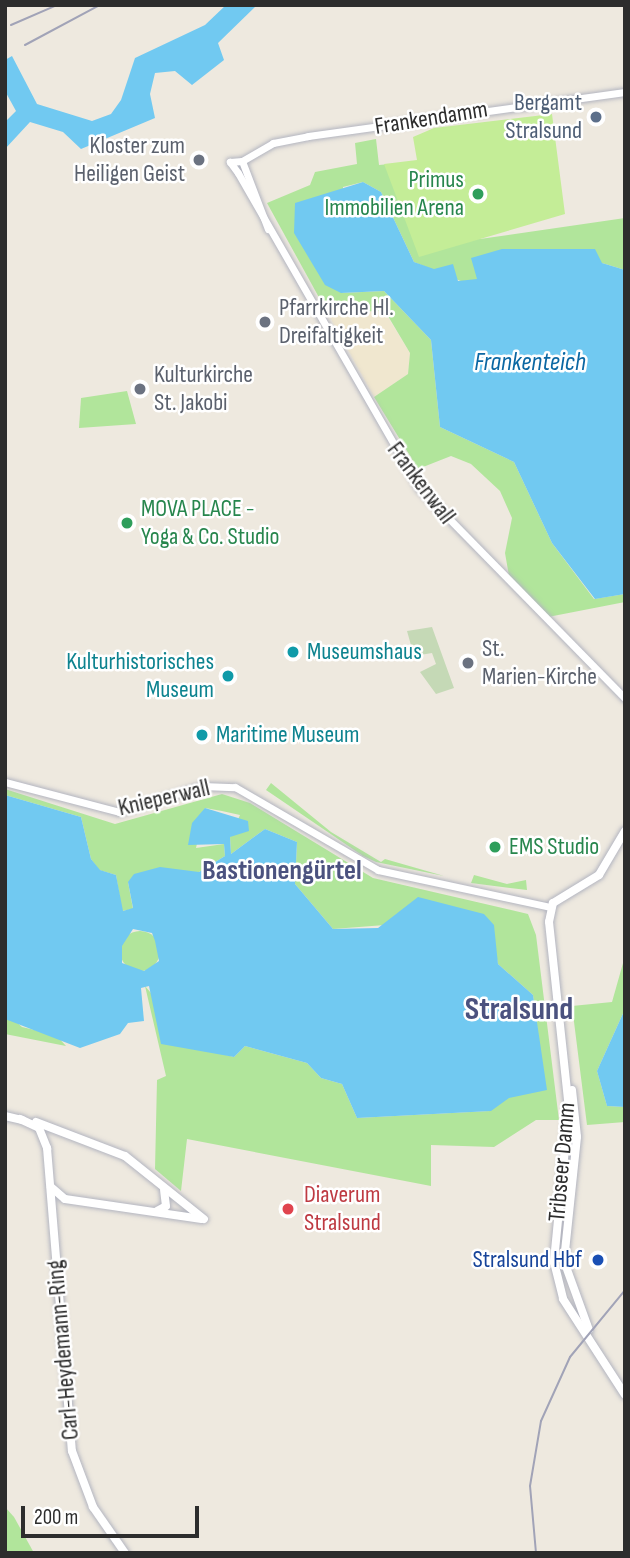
<!DOCTYPE html>
<html>
<head>
<meta charset="utf-8">
<style>
  body { margin:0 }
  #map { position:relative; width:630px; height:1558px; overflow:hidden; background:#eee9df; font-family:"Sofia Sans Condensed",sans-serif }
  div>[style] { position:absolute }
  [style*='--x'] { left:calc(var(--x)*1px); top:calc(var(--y)*1px); width:calc(var(--w)*1px); rotate:calc(var(--a)*1deg) }
  .education>* { inset:0; background:#f0e7cf }
  .green>* { inset:0; background:#b1e59b }
  .round { border-radius:50% }
  .cemetery>* { inset:0; background:#c5d9b6 }
  .pitch>* { inset:0; background:#c4ed97 }
  .water>* { inset:0; background:#71c9f1 }
  .roads { filter:drop-shadow(0 0 2px #b3b5c0) drop-shadow(0 0 2px #b3b5c0) }
  .tertiary>* { height:7px; margin:-3.5px; padding:0 3.5px; transform-origin:3.5px; border-radius:3.5px; background:#fff }
  .secondary>* { height:8px; margin:-4px; padding:0 4px; transform-origin:4px; border-radius:4px; background:#fff }
  .rail>* { height:2px; margin:-1px; padding:0 1px; transform-origin:1px; border-radius:1px; background:#a1a3b7 }
  .dots>* { width:19px; height:19px; translate:-50% -50%; box-sizing:border-box; border:4px solid #fff; border-radius:50% }
  span { translate:-50% -50%; white-space:nowrap; text-align:center; line-height:1.15; -webkit-text-stroke:5px #fff; paint-order:stroke }
  .service-label { font-size:24px; color:#4e5e75 }
  .right { translate:-100% -50%; text-align:right }
  .street-label { font-size:24px; color:#2d2d2d }
  .worship-label { font-size:24px; color:#5b616d }
  .left { translate:0 -50%; text-align:left }
  .leisure-label { font-size:24px; color:#27864d }
  .culture-label { font-size:24px; color:#0d838f }
  .health-label { font-size:24px; color:#be3a42 }
  .transit-label { font-size:24px; color:#164399 }
  .water-label { font-size:26px; color:#0b67a3; font-style:italic }
  .quarter-label { font-size:28px; color:#4b527f; font-weight:700 }
  .district-label { font-size:32px; color:#4b527f; font-weight:700 }
  .frame { position:absolute; inset:0; border:7px solid #2d2d2d; pointer-events:none }
  .scale { position:absolute; left:21px; top:1506px; width:178px; height:32px; box-sizing:border-box; border:4px solid #2d2d2d; border-top:0; padding-left:9px; font-size:21px; line-height:24px; white-space:nowrap; color:#2d2d2d; -webkit-text-stroke:5px #fff; paint-order:stroke }
</style>
</head>
<body>
<div id="map">
  <div class="education">
    <div style="clip-path:polygon(384px 311px,410px 353px,408px 374px,374px 397px,327px 312px)"></div>
  </div>
  <div class="green">
    <div style="clip-path:polygon(376px 139px,379px 165px,390px 164px,480px 239px,625px 218px,625px 270px,602px 263px,468px 284px,414px 262px,381px 192px,363px 182px,343px 187px,341px 293px,384px 291px,431px 340px,440px 427px,514px 462px,552px 543px,594px 599px,625px 594px,625px 602px,548px 617px,509px 576px,505px 553px,512px 518px,500px 491px,471px 464px,451px 456px,418px 469px,374px 397px,408px 374px,410px 353px,385px 311px,327px 312px,267px 203px,310px 185px,315px 172px,357px 164px,355px 143px)"></div>
    <div style="clip-path:polygon(127px 391px,136px 424px,79px 428px,81px 398px)"></div>
    <div style="clip-path:polygon(271px 783px,331px 832px,381px 862px,385px 859px,444px 876px,376px 862px,363px 856px,266px 790px)"></div>
    <div style="clip-path:polygon(5px 789px,115px 824px,222px 794px,250px 803px,373px 878px,528px 914px,536px 935px,559px 1120px,536px 1120px,494px 1147px,431px 1145px,431px 1186px,187px 1139px,181px 1191px,155px 1169px,157px 1080px,166px 1076px,145px 986px,198px 1048px,234px 1057px,245px 1046px,307px 1063px,321px 1078px,342px 1084px,357px 1118px,490px 1111px,541px 1057px,533px 995px,498px 964px,494px 945px,385px 925px,333px 929px,295px 884px,297px 842px,265px 829px,231px 854px,230px 837px,240px 815px,222px 811px,205px 808px,196px 848px,224px 844px,225px 856px,199px 872px,128px 882px,133px 909px,122px 911px,116px 875px,99px 870px,91px 859px,81px 817px,5px 795px)"></div>
    <div style="clip-path:polygon(474px 875px,507px 884px,526px 880px,527px 890px,471px 883px)"></div>
    <div class="round" style="left:120px;top:931px;width:40px;height:40px"></div>
    <div style="clip-path:polygon(625px 956px,625px 1009px,597px 1071px,607px 1106px,625px 1107px,625px 1122px,587px 1125px,572px 1006px,612px 1002px)"></div>
    <div style="clip-path:polygon(12px 1018px,22px 1027px,56px 1035px,66px 1046px,5px 1034px,5px 1019px)"></div>
    <div style="clip-path:polygon(5px 1507px,14px 1517px,34px 1553px,5px 1553px)"></div>
  </div>
  <div class="cemetery">
    <div style="clip-path:polygon(432px 627px,454px 688px,436px 694px,420px 672px,436px 664px,432px 653px,414px 656px,407px 631px)"></div>
  </div>
  <div class="pitch">
    <div style="clip-path:polygon(552px 114px,565px 214px,419px 257px,384px 164px,417px 160px,413px 137px,434px 128px)"></div>
  </div>
  <div class="water">
    <div style="clip-path:polygon(226px 5px,257px 5px,218px 43px,224px 60px,192px 85px,175px 71px,155px 73px,150px 94px,155px 118px,81px 149px,63px 132px,30px 122px,5px 149px,5px 122px,16px 111px,5px 91px,5px 60px,12px 56px,37px 104px,92px 121px,111px 114px,121px 100px,135px 58px,205px 25px)"></div>
    <div style="clip-path:polygon(363px 182px,381px 192px,414px 262px,434px 269px,453px 264px,458px 281px,477px 279px,471px 258px,502px 249px,595px 249px,602px 263px,625px 270px,625px 594px,595px 599px,552px 543px,514px 462px,440px 427px,431px 340px,384px 291px,341px 293px,325px 285px,294px 233px,295px 203px)"></div>
    <div style="clip-path:polygon(evenodd,5px 795px,81px 817px,91px 859px,100px 870px,116px 875px,123px 911px,133px 908px,128px 882px,134px 874px,160px 867px,199px 872px,225px 856px,224px 844px,188px 845px,192px 823px,205px 808px,248px 821px,249px 831px,230px 837px,231px 854px,265px 829px,297px 842px,295px 884px,333px 929px,378px 928px,418px 897px,484px 914px,494px 925px,498px 964px,533px 995px,547px 1090px,509px 1098px,491px 1111px,357px 1118px,342px 1084px,321px 1078px,307px 1063px,245px 1046px,234px 1057px,161px 1044px,149px 986px,141px 988px,144px 1021px,128px 1023px,120px 1034px,80px 1048px,5px 1019px,5px 795px,133px 929px,152px 933px,155px 941px,159px 961px,144px 971px,122px 963px,122px 946px,133px 929px)"></div>
    <div style="clip-path:polygon(625px 1009px,625px 1107px,607px 1106px,597px 1071px)"></div>
  </div>
  <div class="roads">
    <div class="tertiary">
      <div style="--x:242;--y:161;--w:36;--a:-30"></div>
      <div style="--x:273;--y:143;--w:36;--a:-11"></div>
      <div style="--x:308;--y:136;--w:320;--a:-7.9"></div>
      <div style="--x:242;--y:161;--w:73;--a:69.1"></div>
      <div style="--x:238;--y:173;--w:363;--a:60.1"></div>
      <div style="--x:419;--y:488;--w:294;--a:45.6"></div>
      <div style="--x:238;--y:173;--w:14;--a:-126"></div>
      <div style="--x:230;--y:162;--w:12;--a:-5"></div>
      <div style="--x:5;--y:782;--w:118;--a:14.7"></div>
      <div style="--x:119;--y:812;--w:87;--a:-17.4"></div>
      <div style="--x:202;--y:786;--w:33;--a:2"></div>
      <div style="--x:235;--y:787;--w:165;--a:30.1"></div>
      <div style="--x:378;--y:870;--w:177;--a:12.1"></div>
    </div>
    <div class="secondary">
      <div style="--x:625;--y:831;--w:51;--a:120.6"></div>
      <div style="--x:599;--y:875;--w:54;--a:148.7"></div>
      <div style="--x:553;--y:903;--w:19;--a:102"></div>
      <div style="--x:549;--y:922;--w:187;--a:83.9"></div>
      <div style="--x:569;--y:1108;--w:155;--a:95.6"></div>
      <div style="--x:554;--y:1262;--w:38;--a:76"></div>
      <div style="--x:563;--y:1299;--w:114;--a:57.1"></div>
      <div style="--x:572;--y:1090;--w:47;--a:83.9"></div>
      <div style="--x:577;--y:1137;--w:125;--a:96"></div>
      <div style="--x:564;--y:1261;--w:73;--a:70.1"></div>
      <div style="--x:5;--y:1116;--w:18;--a:13"></div>
      <div style="--x:20;--y:1119;--w:21;--a:25"></div>
      <div style="--x:39;--y:1128;--w:22;--a:68"></div>
      <div style="--x:47;--y:1148;--w:304;--a:85.3"></div>
      <div style="--x:72;--y:1451;--w:60;--a:69.4"></div>
      <div style="--x:93;--y:1507;--w:56;--a:55.2"></div>
      <div style="--x:36;--y:1122;--w:95;--a:20.9"></div>
      <div style="--x:125;--y:1156;--w:101;--a:38.6"></div>
      <div style="--x:51;--y:1187;--w:18;--a:41"></div>
      <div style="--x:65;--y:1199;--w:138;--a:8.3"></div>
      <div style="--x:157;--y:1211;--w:10;--a:-29"></div>
      <div style="--x:166;--y:1206;--w:16;--a:-97"></div>
    </div>
  </div>
  <div class="rail">
    <div style="--x:11;--y:25;--w:50;--a:-23.5"></div>
    <div style="--x:25;--y:45;--w:85;--a:-28.1"></div>
    <div style="--x:536;--y:1553;--w:67;--a:-95.1"></div>
    <div style="--x:530;--y:1486;--w:66;--a:-80.4"></div>
    <div style="--x:541;--y:1421;--w:70;--a:-65.6"></div>
    <div style="--x:570;--y:1357;--w:87;--a:-50.6"></div>
  </div>
  <div class="dots">
    <div style="left:596px;top:117px;background:#5c6f8a"></div>
    <div style="left:199px;top:160px;background:#6b7280"></div>
    <div style="left:478px;top:194px;background:#2e9e5b"></div>
    <div style="left:265px;top:322px;background:#6b7280"></div>
    <div style="left:140px;top:389px;background:#6b7280"></div>
    <div style="left:127px;top:523px;background:#2e9e5b"></div>
    <div style="left:293px;top:652px;background:#0f9aa8"></div>
    <div style="left:468px;top:663px;background:#6b7280"></div>
    <div style="left:228px;top:676px;background:#0f9aa8"></div>
    <div style="left:202px;top:735px;background:#0f9aa8"></div>
    <div style="left:495px;top:847px;background:#2e9e5b"></div>
    <div style="left:288px;top:1209px;background:#e0444e"></div>
    <div style="left:598px;top:1260px;background:#1a4fb4"></div>
  </div>
  <div class="service-label">
    <span class="right" style="left:582px;top:117px">Bergamt<br>Stralsund</span>
  </div>
  <div class="street-label">
    <span style="left:431px;top:118px;rotate:-9deg">Frankendamm</span>
    <span style="left:421px;top:483px;rotate:53deg">Frankenwall</span>
    <span style="left:164px;top:798px;rotate:-13deg">Knieperwall</span>
    <span style="left:562px;top:1162px;rotate:-85deg">Tribseer Damm</span>
    <span style="left:63px;top:1350px;rotate:-95deg">Carl-Heydemann-Ring</span>
  </div>
  <div class="worship-label">
    <span class="right" style="left:185px;top:160px">Kloster zum<br>Heiligen Geist</span>
    <span class="left" style="left:279px;top:322px">Pfarrkirche Hl.<br>Dreifaltigkeit</span>
    <span class="left" style="left:154px;top:389px">Kulturkirche<br>St. Jakobi</span>
    <span class="left" style="left:482px;top:663px">St.<br>Marien-Kirche</span>
  </div>
  <div class="leisure-label">
    <span class="right" style="left:464px;top:194px">Primus<br>Immobilien Arena</span>
    <span class="left" style="left:141px;top:523px">MOVA PLACE -<br>Yoga &amp; Co. Studio</span>
    <span class="left" style="left:509px;top:847px">EMS Studio</span>
  </div>
  <div class="culture-label">
    <span class="left" style="left:307px;top:652px">Museumshaus</span>
    <span class="right" style="left:214px;top:676px">Kulturhistorisches<br>Museum</span>
    <span class="left" style="left:216px;top:735px">Maritime Museum</span>
  </div>
  <div class="health-label">
    <span class="left" style="left:304px;top:1209px">Diaverum<br>Stralsund</span>
  </div>
  <div class="transit-label">
    <span class="right" style="left:582px;top:1260px">Stralsund Hbf</span>
  </div>
  <div class="water-label">
    <span style="left:530px;top:363px">Frankenteich</span>
  </div>
  <div class="quarter-label">
    <span style="left:282px;top:871px">Bastionengürtel</span>
  </div>
  <div class="district-label">
    <span style="left:519px;top:1010px">Stralsund</span>
  </div>
  <div class="frame"></div>
  <div class="scale">200 m</div>
</div>
</body>
</html>
